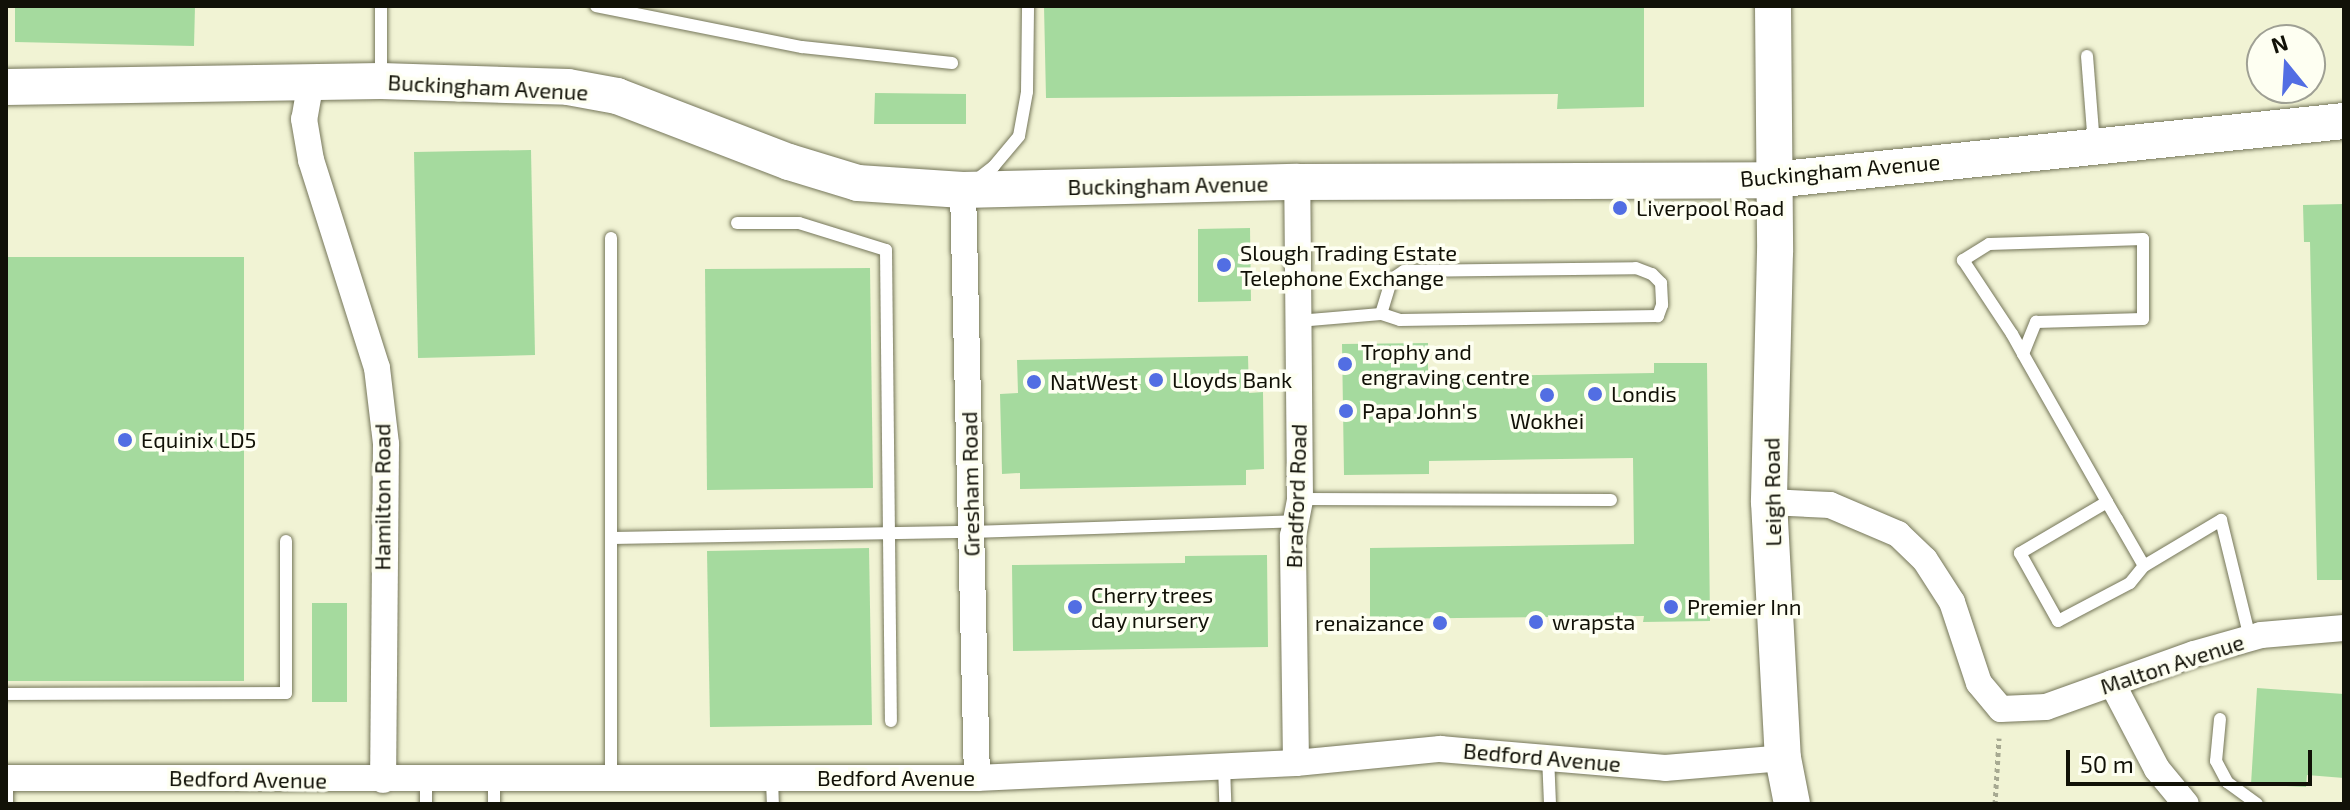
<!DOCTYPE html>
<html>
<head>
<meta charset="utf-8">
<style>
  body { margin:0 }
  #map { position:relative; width:2350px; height:810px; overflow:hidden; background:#f1f3d4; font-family:"Exo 2",sans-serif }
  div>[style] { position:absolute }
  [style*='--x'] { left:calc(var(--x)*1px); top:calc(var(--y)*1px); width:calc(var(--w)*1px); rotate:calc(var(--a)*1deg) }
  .building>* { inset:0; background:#a5da9e }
  .path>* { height:5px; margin-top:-2.5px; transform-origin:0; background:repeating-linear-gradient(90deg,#a7a991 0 4px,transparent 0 8px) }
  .roads { filter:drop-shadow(0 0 2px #75765a) drop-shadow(0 0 2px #75765a) }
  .lane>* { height:12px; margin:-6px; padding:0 6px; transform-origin:6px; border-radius:6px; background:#fff }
  .street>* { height:26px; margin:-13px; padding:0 13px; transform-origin:13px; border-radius:13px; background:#fff }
  .secondary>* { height:36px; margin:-18px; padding:0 18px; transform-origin:18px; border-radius:18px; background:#fff }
  .dots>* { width:22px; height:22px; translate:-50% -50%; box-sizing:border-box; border:4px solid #fefff2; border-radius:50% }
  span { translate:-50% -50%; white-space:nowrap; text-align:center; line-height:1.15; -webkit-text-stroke:7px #fefff2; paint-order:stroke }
  .street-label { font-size:22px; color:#111107 }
  .poi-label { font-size:22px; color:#111107 }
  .left { translate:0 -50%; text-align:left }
  .right { translate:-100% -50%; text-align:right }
  .frame { position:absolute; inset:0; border:8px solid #111107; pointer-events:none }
  .north { position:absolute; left:2246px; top:24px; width:80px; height:80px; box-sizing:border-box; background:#fefff2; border:2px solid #9fa094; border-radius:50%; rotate:342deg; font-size:22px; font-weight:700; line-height:32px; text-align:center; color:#111107 }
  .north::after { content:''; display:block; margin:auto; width:28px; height:36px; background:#526ee3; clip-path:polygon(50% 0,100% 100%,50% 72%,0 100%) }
  .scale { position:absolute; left:2066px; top:750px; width:246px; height:36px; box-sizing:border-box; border:4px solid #111107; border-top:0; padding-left:10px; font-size:24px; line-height:28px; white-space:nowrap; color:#111107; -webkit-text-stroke:6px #fefff2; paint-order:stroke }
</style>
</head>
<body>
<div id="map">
  <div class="building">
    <div style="clip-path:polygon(15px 6px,195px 6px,194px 46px,15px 42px)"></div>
    <div style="clip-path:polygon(1044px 6px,1644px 6px,1644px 107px,1557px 109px,1558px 94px,1046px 98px)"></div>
    <div style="clip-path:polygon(875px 93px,966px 94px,966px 124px,874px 124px)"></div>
    <div style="clip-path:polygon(531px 150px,535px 355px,418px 358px,414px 152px)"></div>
    <div style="clip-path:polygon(2344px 204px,2344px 580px,2317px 580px,2310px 242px,2304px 242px,2303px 205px)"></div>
    <div style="clip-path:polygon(1250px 228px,1251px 301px,1198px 302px,1198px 229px)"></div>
    <div style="clip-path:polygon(6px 257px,244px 257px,244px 681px,6px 681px)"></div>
    <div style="clip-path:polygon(870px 268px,873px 488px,707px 490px,705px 269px)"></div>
    <div style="clip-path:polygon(1428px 343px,1428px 377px,1654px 373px,1654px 363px,1707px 363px,1710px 621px,1643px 622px,1644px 616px,1370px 619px,1370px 548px,1634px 544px,1633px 458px,1429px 461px,1429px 474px,1344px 475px,1342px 344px)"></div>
    <div style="clip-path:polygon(1248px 356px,1249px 393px,1263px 392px,1264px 469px,1246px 470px,1246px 485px,1020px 489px,1020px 473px,1002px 474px,1000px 394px,1018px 393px,1017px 360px)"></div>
    <div style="clip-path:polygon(869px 548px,872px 725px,710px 727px,707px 551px)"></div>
    <div style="clip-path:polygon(1267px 555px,1268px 647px,1013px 651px,1012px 565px,1185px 563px,1185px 556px)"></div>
    <div style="clip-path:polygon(312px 603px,347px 603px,347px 702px,312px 702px)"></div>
    <div style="clip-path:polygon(2257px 688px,2344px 694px,2344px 778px,2307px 775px,2306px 787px,2251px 784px)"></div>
  </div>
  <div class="path">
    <div style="--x:1995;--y:804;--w:66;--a:-86.5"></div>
  </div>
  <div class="roads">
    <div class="lane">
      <div style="--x:596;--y:6;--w:210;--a:11.3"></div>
      <div style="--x:802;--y:47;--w:151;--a:6.1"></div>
      <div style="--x:2087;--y:56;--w:89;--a:85.5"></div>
      <div style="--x:381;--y:77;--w:71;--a:-90"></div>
      <div style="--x:975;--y:181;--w:24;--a:-38"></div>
      <div style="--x:994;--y:166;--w:39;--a:-50"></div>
      <div style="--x:1019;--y:136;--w:45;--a:-79.7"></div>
      <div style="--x:1027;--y:92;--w:86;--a:-89.3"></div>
      <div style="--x:737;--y:223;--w:62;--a:0"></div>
      <div style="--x:799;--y:223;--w:91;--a:17.2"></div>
      <div style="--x:886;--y:250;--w:471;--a:89.4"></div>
      <div style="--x:1636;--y:268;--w:17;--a:21"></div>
      <div style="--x:1652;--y:274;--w:13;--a:45"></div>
      <div style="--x:1661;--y:283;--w:22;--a:87"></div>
      <div style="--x:1662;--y:305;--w:12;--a:110"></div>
      <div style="--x:1658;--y:316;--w:258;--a:179.1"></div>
      <div style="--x:1400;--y:320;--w:20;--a:-162"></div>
      <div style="--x:1381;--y:314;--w:37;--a:-73"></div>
      <div style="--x:1392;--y:279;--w:14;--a:-34"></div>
      <div style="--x:1404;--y:271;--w:232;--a:-0.7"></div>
      <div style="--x:1298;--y:321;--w:83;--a:-4.8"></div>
      <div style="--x:2023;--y:354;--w:35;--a:-68"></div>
      <div style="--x:2036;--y:322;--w:107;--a:-1.6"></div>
      <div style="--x:2143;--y:319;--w:80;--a:-90"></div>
      <div style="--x:2143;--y:239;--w:154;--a:178.1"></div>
      <div style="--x:1989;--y:244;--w:31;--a:148"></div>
      <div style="--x:1963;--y:260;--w:89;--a:56.5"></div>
      <div style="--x:2012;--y:334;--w:23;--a:61"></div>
      <div style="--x:2023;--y:354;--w:170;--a:60.4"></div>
      <div style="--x:2107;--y:502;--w:20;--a:60"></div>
      <div style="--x:2117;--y:519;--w:54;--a:60.1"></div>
      <div style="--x:1300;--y:499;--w:311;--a:0.2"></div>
      <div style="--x:2107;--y:502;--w:101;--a:149.6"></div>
      <div style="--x:2020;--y:553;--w:78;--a:60.8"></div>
      <div style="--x:2058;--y:621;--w:81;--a:-27.8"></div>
      <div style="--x:2130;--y:583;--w:22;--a:-51"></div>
      <div style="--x:2144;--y:566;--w:90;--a:-30.9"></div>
      <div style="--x:2221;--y:520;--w:122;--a:76.2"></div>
      <div style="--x:612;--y:538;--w:359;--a:-1"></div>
      <div style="--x:971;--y:532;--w:324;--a:-1.9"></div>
      <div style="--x:6;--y:694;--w:280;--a:-0.2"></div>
      <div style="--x:286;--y:693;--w:152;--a:-90"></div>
      <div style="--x:2220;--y:719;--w:42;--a:95.4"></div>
      <div style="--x:2216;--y:761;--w:24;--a:62"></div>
      <div style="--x:2227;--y:782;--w:37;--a:36"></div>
      <div style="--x:1548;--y:756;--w:48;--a:87.6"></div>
      <div style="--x:1224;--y:766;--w:38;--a:88"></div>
      <div style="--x:494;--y:779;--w:25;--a:90"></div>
      <div style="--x:611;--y:779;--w:541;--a:-90"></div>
      <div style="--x:772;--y:779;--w:25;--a:88"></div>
      <div style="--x:426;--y:780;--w:24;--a:90"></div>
      <div style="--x:7;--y:804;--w:26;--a:-90"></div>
    </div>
    <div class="street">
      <div style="--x:311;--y:81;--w:39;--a:100"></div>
      <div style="--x:304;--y:119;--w:42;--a:80.3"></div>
      <div style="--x:311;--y:160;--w:218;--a:72.4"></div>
      <div style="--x:377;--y:368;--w:77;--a:83.2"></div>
      <div style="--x:386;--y:444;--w:336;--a:90.5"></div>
      <div style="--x:963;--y:190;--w:588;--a:88.64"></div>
      <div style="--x:1769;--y:502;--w:61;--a:2.8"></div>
      <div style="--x:1830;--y:505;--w:74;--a:23.1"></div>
      <div style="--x:1898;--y:534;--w:37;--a:44"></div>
      <div style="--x:1925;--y:560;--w:50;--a:57.3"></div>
      <div style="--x:1952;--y:602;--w:85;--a:71.6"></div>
      <div style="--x:1979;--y:683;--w:34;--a:50"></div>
      <div style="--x:2001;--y:709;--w:45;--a:-2.5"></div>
      <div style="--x:2046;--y:707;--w:157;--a:-19.7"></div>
      <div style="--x:2194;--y:654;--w:70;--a:-15.8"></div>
      <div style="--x:2261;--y:635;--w:83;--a:-4.8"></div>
      <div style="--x:2112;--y:683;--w:97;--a:62.4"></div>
      <div style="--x:2157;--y:769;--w:45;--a:50.4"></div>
      <div style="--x:1296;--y:763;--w:227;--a:-90.8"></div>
      <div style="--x:1293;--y:536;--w:38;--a:-79"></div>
      <div style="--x:1300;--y:499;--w:317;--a:-90.5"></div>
      <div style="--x:6;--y:778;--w:971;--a:0"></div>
      <div style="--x:977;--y:778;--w:319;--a:-2.7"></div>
      <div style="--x:1296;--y:763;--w:145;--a:-5.6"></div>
      <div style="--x:1440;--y:749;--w:226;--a:4.8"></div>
      <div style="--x:1665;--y:768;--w:118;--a:-4.8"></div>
    </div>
    <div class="secondary">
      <div style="--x:1773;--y:6;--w:246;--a:89.5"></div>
      <div style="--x:1775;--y:252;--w:250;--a:91.4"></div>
      <div style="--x:1769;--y:502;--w:256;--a:86.9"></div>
      <div style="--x:1783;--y:758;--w:47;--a:78.9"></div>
      <div style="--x:6;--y:87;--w:375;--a:-0.9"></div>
      <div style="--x:381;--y:81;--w:187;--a:1.8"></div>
      <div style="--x:568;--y:87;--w:50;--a:10.4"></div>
      <div style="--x:617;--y:96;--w:184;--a:21"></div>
      <div style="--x:789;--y:162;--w:72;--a:16.9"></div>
      <div style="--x:858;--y:183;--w:105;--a:3.8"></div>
      <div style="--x:963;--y:190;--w:334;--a:-1.4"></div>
      <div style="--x:1297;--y:182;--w:476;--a:-0.2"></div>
      <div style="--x:1773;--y:180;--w:574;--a:-5.9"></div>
    </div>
  </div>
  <div class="dots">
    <div style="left:1620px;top:208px;background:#526ee3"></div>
    <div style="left:1224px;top:265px;background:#526ee3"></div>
    <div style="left:1345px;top:364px;background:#526ee3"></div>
    <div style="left:1156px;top:380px;background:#526ee3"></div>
    <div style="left:1034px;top:382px;background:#526ee3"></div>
    <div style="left:1595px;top:394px;background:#526ee3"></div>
    <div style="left:1547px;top:395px;background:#526ee3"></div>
    <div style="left:1346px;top:411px;background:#526ee3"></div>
    <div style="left:125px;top:440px;background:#526ee3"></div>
    <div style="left:1075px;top:607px;background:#526ee3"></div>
    <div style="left:1671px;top:607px;background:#526ee3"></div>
    <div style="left:1536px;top:622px;background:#526ee3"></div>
    <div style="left:1440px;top:623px;background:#526ee3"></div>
  </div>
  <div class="street-label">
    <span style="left:488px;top:87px;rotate:3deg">Buckingham Avenue</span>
    <span style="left:1840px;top:170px;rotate:-5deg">Buckingham Avenue</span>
    <span style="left:1168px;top:185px;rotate:-1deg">Buckingham Avenue</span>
    <span style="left:970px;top:484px;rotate:-91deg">Gresham Road</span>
    <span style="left:1772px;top:492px;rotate:-91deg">Leigh Road</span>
    <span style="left:1296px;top:496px;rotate:-88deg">Bradford Road</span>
    <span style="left:382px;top:497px;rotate:-90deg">Hamilton Road</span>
    <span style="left:2172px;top:664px;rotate:-18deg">Malton Avenue</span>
    <span style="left:1542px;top:757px;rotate:5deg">Bedford Avenue</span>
    <span style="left:896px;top:778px">Bedford Avenue</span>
    <span style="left:248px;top:779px;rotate:1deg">Bedford Avenue</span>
  </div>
  <div class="poi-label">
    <span class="left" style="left:1636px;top:208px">Liverpool Road</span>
    <span class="left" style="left:1240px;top:265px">Slough Trading Estate<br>Telephone Exchange</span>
    <span class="left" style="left:1361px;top:364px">Trophy and<br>engraving centre</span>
    <span class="left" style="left:1172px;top:380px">Lloyds Bank</span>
    <span class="left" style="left:1050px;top:382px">NatWest</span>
    <span class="left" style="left:1611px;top:394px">Londis</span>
    <span class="left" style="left:1362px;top:411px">Papa John's</span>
    <span style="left:1547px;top:421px">Wokhei</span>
    <span class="left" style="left:141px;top:440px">Equinix LD5</span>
    <span class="left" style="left:1091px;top:607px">Cherry trees<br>day nursery</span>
    <span class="left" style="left:1687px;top:607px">Premier Inn</span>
    <span class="left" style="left:1552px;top:622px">wrapsta</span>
    <span class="right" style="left:1424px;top:623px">renaizance</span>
  </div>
  <div class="frame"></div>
  <div class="north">N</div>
  <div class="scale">50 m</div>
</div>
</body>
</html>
